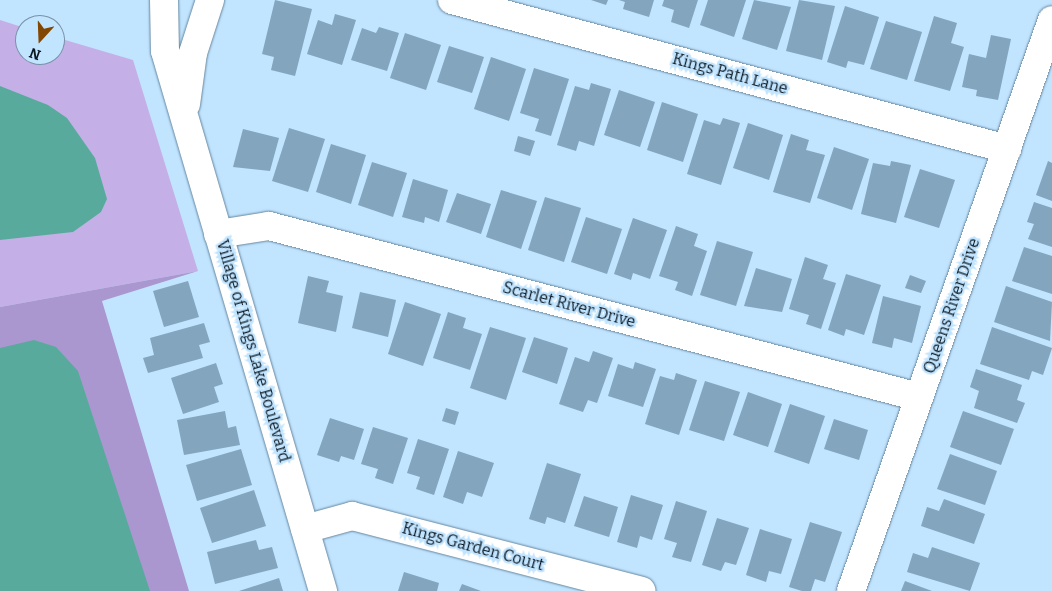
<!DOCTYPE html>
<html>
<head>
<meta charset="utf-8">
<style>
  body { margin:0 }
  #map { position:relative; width:1052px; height:591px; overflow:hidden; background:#c1e4ff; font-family:Bitter,serif }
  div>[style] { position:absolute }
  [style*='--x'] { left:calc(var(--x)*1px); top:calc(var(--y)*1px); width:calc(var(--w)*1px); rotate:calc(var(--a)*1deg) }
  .green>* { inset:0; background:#c4b0e7 }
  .forest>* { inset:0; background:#ab97cf }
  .water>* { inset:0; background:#58aa9c }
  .building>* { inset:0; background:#83a5be }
  .roads { filter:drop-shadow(0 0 1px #66879f) drop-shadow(0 0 1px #66879f) }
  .minor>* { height:28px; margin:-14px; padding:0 14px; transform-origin:14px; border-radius:14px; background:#fff }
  span { translate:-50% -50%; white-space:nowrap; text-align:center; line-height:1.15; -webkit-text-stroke:4.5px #c1e4ff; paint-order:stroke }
  .street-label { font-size:16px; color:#0b1822 }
  .north { position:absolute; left:15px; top:15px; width:50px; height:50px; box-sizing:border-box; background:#c1e4ff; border:1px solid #7892a7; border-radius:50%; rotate:200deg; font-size:14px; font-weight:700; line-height:20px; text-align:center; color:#0b1822 }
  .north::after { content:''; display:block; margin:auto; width:18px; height:22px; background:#824700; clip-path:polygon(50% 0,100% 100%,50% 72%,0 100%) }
</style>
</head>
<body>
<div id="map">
  <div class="green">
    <div style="clip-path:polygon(0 20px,25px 28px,25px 55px,55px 55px,55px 37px,133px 60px,198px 271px,0 307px)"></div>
  </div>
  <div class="forest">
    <div style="clip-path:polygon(198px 271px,102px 301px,189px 591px,0 591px,0 307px)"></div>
  </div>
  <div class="water">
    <div style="clip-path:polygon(0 86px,48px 105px,67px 118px,95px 158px,107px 199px,101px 212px,73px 232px,0 240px)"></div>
    <div style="clip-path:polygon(34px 340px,56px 347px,78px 371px,150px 591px,0 591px,0 348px)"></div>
  </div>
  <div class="building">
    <div style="clip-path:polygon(275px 0,312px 9px,295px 76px,271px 70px,274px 57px,262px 54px)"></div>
    <div style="clip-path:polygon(591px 0,608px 0,606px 5px)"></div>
    <div style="clip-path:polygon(619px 0,654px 0,649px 17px,623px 9px,625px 2px)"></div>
    <div style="clip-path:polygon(664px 0,698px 0,689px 28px,671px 22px,674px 10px,662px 6px)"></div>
    <div style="clip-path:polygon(708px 0,746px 0,734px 37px,700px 25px)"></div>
    <div style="clip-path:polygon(754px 0,791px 7px,777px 50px,742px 39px)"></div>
    <div style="clip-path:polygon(799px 0,835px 6px,822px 60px,786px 51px)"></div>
    <div style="clip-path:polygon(845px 6px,879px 17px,864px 65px,848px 61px,846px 68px,827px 62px)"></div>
    <div style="clip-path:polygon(335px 14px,356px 20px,342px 65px,307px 54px,318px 20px,332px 25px)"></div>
    <div style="clip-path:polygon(934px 16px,957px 23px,951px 43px,964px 47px,950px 91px,914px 81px)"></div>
    <div style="clip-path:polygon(886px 21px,922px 32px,907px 80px,870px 69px)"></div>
    <div style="clip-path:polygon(379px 27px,399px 33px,387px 71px,351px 60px,362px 28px,376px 33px)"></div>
    <div style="clip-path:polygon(405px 33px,441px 45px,426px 90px,390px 78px)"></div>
    <div style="clip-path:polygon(991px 35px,1011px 39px,998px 100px,976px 96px,977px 90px,962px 87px,969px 54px,986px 58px)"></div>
    <div style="clip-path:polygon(449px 46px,484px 57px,472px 93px,437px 82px)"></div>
    <div style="clip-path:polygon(491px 57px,526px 69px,509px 121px,474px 109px)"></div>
    <div style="clip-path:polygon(534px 68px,569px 79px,551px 136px,535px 131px,539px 119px,520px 113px)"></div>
    <div style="clip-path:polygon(591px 83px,611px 89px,594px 146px,579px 141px,576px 151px,557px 145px,575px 86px,589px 90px)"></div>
    <div style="clip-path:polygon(619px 90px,655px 102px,640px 147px,604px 135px)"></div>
    <div style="clip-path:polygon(662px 102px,698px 114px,683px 162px,647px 150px)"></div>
    <div style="clip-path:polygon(723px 118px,740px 123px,721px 185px,687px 174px,704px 120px,720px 125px)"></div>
    <div style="clip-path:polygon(748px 123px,783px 135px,769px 180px,733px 168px)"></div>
    <div style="clip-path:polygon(289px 128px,325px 139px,308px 192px,272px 181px)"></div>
    <div style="clip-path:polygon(243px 129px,279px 138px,270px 171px,233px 167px)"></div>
    <div style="clip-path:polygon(791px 134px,809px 140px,806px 150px,825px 155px,810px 203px,773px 192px)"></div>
    <div style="clip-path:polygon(518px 136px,535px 141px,530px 156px,514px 151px)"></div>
    <div style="clip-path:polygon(331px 144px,366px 155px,351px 204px,316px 192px)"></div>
    <div style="clip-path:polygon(834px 147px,869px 159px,852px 210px,817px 198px)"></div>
    <div style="clip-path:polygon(891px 161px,911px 165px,896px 223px,861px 214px,873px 163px,890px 166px)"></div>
    <div style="clip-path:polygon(1048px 161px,1052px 163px,1052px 201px,1036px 195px)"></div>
    <div style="clip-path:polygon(372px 162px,407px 173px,393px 217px,358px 205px)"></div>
    <div style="clip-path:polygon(920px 169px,955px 180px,939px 228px,904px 217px)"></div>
    <div style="clip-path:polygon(413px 179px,448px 190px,439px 222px,425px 217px,424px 223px,402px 217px)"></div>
    <div style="clip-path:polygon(501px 190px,537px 201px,521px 249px,486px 237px)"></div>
    <div style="clip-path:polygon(457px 193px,491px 204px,481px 234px,446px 222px)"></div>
    <div style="clip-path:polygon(545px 197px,581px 208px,564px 262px,528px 250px)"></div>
    <div style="clip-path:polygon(1034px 202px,1052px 208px,1052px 247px,1028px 239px,1034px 224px,1027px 222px)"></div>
    <div style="clip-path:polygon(586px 217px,622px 229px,607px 274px,571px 262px)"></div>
    <div style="clip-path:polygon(633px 218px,667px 230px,650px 279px,633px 273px,631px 280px,614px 274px)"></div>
    <div style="clip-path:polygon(676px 226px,698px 234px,694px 246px,707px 251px,692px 296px,675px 290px,678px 282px,659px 276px)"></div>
    <div style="clip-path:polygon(717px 241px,753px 252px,736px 306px,700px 295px)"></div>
    <div style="clip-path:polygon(1024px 247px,1052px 256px,1052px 294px,1012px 281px)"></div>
    <div style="clip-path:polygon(805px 257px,828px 265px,823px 279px,836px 283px,821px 329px,806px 324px,809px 315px,789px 309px)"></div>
    <div style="clip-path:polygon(756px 268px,792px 279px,782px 312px,744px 306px)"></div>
    <div style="clip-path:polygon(846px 274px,881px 285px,864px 335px,846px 329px,844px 336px,828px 330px)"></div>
    <div style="clip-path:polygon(910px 275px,926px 281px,921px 293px,905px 288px)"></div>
    <div style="clip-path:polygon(308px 276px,329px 281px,326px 292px,343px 296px,336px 332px,298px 323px)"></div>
    <div style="clip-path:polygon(188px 281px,199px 317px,164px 327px,153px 291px)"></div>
    <div style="clip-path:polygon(1006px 286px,1052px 302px,1050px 341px,994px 322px)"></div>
    <div style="clip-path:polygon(360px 292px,396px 300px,388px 337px,352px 328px)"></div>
    <div style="clip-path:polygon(883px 296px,921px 306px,912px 343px,894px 338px,892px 348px,872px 343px)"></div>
    <div style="clip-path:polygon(405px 302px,441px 314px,423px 366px,388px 354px)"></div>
    <div style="clip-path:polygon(448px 312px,466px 318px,463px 328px,482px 334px,470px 370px,433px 358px)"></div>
    <div style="clip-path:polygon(204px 323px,210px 342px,199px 345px,203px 358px,148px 373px,143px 358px,154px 355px,150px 338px)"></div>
    <div style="clip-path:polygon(490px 327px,526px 338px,506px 400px,470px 388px)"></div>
    <div style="clip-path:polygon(992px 327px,1052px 348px,1043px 375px,1032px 371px,1029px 380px,980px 364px)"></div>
    <div style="clip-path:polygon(534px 337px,568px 348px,557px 384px,522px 372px)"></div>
    <div style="clip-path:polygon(593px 351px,613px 358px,597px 403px,588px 400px,583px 412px,559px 404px,575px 357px,589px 362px)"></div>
    <div style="clip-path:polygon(635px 362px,656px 369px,643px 407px,608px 396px,618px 364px,633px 369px)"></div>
    <div style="clip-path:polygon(216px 363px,223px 384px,214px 387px,219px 402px,183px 414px,171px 378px)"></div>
    <div style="clip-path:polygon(976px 369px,1022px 385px,1017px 400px,1025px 403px,1017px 423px,974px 408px,979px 391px,970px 387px)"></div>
    <div style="clip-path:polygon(676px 373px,697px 380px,679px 435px,645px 424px,660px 376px,674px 380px)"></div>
    <div style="clip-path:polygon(705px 381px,740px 392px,724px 441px,689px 430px)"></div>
    <div style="clip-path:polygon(748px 392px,782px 404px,768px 447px,733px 435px)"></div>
    <div style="clip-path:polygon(790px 404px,825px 416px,809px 464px,774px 452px)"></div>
    <div style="clip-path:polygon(446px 408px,459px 412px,455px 425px,442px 421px)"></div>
    <div style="clip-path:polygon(225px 411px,228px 428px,236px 426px,240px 445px,184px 455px,177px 420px)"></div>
    <div style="clip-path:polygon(963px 411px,1014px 429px,1001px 465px,950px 447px)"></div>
    <div style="clip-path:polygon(330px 418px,364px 429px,354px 460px,341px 456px,339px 462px,317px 455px)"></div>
    <div style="clip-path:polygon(834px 419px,868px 430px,859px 460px,824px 449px)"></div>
    <div style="clip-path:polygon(373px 427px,408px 438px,393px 484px,375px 478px,378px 469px,361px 464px)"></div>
    <div style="clip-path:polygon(418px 439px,449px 449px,434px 495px,416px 489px,420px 477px,407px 473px)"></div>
    <div style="clip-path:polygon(241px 449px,252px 485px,197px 501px,186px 465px)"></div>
    <div style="clip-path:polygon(458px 451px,494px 463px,482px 497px,467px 492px,463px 504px,443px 497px)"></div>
    <div style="clip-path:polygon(950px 454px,997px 471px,985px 505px,937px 489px)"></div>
    <div style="clip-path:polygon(547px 463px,581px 474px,565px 523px,547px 517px,545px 524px,529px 519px)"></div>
    <div style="clip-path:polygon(254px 490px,266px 526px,212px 543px,200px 508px)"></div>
    <div style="clip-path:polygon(631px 495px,663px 505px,652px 540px,640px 536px,637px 548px,617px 542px)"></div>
    <div style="clip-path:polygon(584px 496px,618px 507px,609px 537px,574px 526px)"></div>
    <div style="clip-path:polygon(944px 499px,985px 514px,974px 544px,921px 526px,927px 507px,939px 511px)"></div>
    <div style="clip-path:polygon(676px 501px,707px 511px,691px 562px,672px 557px,677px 543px,664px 539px)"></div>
    <div style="clip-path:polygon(717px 518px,749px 528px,736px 565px,725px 562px,721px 571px,702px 565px)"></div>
    <div style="clip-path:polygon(810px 522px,842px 532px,825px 582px,815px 579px,811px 591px,802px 591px,789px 587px)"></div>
    <div style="clip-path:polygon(760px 529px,792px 539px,781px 574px,769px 571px,766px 582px,746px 575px)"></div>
    <div style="clip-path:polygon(256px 540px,259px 550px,272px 547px,278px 568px,215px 584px,207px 552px)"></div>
    <div style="clip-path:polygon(932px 547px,980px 563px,970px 591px,907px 572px,913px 553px,928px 558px)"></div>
    <div style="clip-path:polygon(404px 572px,439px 583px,437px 591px,398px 591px)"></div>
    <div style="clip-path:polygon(279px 578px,283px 591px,239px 591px)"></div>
    <div style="clip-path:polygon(905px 581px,932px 591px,901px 591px)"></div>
    <div style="clip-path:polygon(462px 584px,481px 591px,459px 591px)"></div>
  </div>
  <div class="roads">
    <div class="minor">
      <div style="--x:164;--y:0;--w:51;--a:88.9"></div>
      <div style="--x:165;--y:51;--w:563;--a:73.69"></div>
      <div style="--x:452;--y:0;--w:575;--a:15.03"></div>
      <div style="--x:186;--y:104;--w:51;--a:-82.2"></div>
      <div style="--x:193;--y:53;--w:56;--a:-72.2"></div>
      <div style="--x:218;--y:234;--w:52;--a:-8.9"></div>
      <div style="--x:269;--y:226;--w:672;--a:14.74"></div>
      <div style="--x:305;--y:529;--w:49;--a:-15.5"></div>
      <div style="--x:352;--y:516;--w:299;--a:14.5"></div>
      <div style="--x:851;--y:591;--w:605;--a:-70.61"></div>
    </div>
  </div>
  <div class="street-label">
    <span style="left:730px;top:74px;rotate:15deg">Kings Path Lane</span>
    <span style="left:569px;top:305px;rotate:15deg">Scarlet River Drive</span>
    <span style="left:952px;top:306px;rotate:-71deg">Queens River Drive</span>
    <span style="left:253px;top:351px;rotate:74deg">Village of Kings Lake Boulevard</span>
    <span style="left:473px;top:547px;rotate:15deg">Kings Garden Court</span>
  </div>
  <div class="north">N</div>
</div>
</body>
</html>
